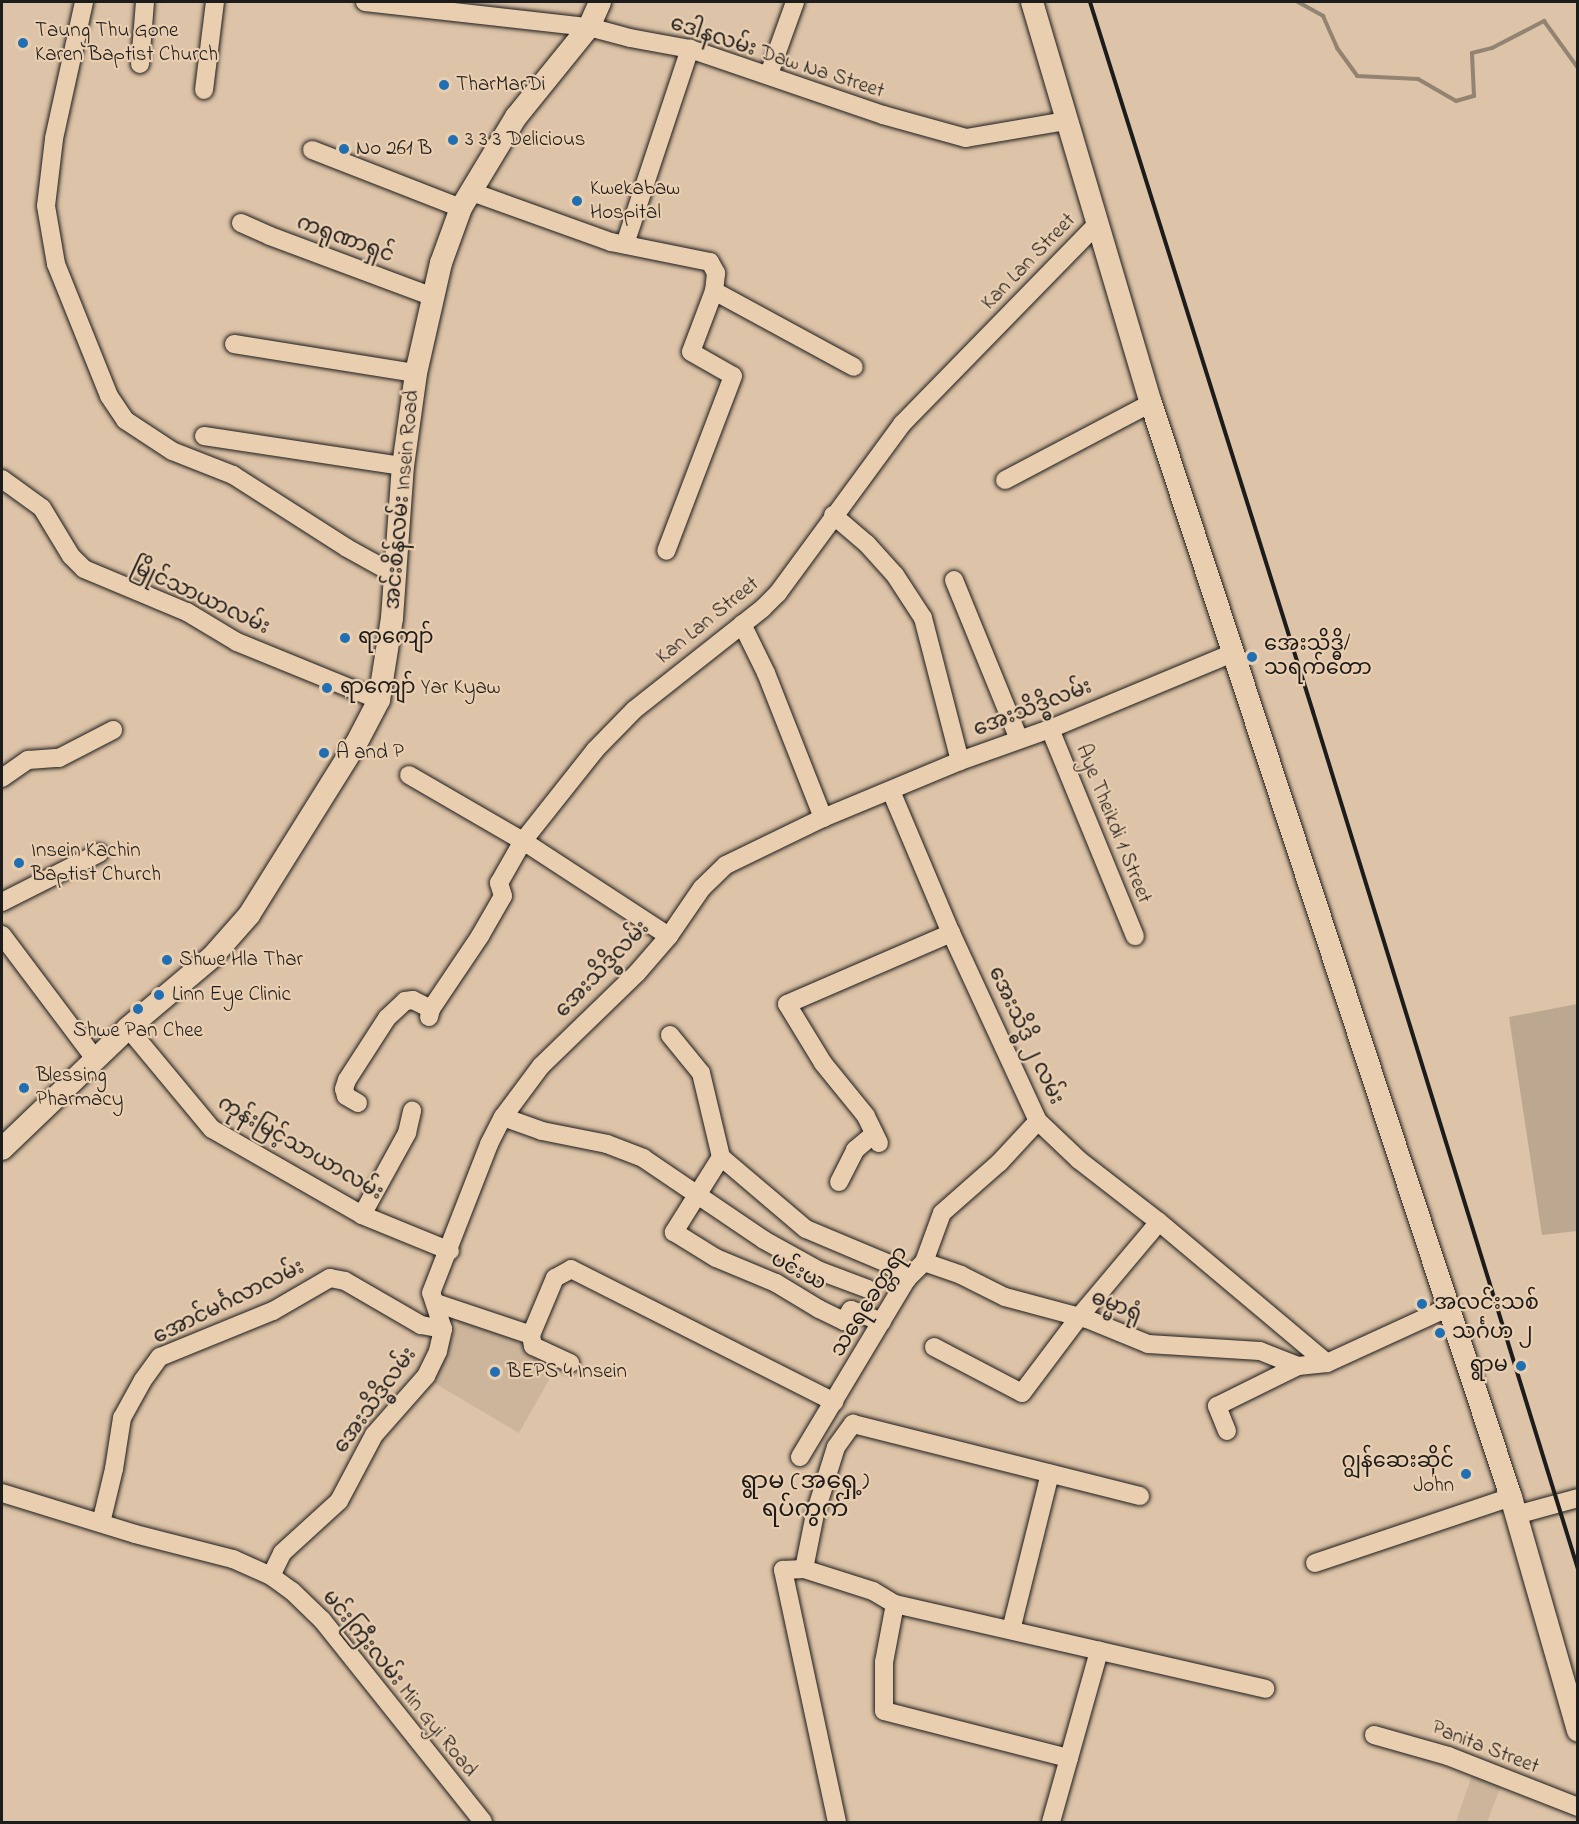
<!DOCTYPE html>
<html>
<head>
<meta charset="utf-8">
<style>
  body { margin:0 }
  #map { position:relative; width:1579px; height:1824px; overflow:hidden; background:#ddc3a7; font-family:"Indie Flower","Noto Sans Myanmar",sans-serif }
  div>[style] { position:absolute }
  [style*='--x'] { left:calc(var(--x)*1px); top:calc(var(--y)*1px); width:calc(var(--w)*1px); rotate:calc(var(--a)*1deg) }
  .built>* { inset:0; background:#cdb59b }
  .green>* { inset:0; background:#bca790 }
  .stream>* { height:4px; margin:-2px; padding:0 2px; transform-origin:2px; border-radius:2px; background:#938372 }
  .roads { filter:drop-shadow(0 0 2px #1c1c1c) drop-shadow(0 0 2px #1c1c1c) }
  .minor>* { height:18px; margin:-9px; padding:0 9px; transform-origin:9px; border-radius:9px; background:#e9ceb0 }
  .major>* { height:22px; margin:-11px; padding:0 11px; transform-origin:11px; border-radius:11px; background:#e9ceb0 }
  .rail>* { height:4px; margin:-2px; padding:0 2px; transform-origin:2px; border-radius:2px; background:#1c1c1c }
  .dots>* { width:16px; height:16px; translate:-50% -50%; box-sizing:border-box; border:3px solid #e9ceb0; border-radius:50% }
  span { translate:-50% -50%; white-space:nowrap; text-align:center; line-height:1.15; -webkit-text-stroke:4.5px #e9ceb0; paint-order:stroke }
  .poi-label { font-size:21px; color:#1c1c1c }
  .left { translate:0 -50%; text-align:left }
  .right { translate:-100% -50%; text-align:right }
  .street-label { font-size:21px; color:#1c1c1c }
  .quarter-label { font-size:24px; color:#1c1c1c }
  .frame { position:absolute; inset:0; border:3px solid #1c1c1c; pointer-events:none }
</style>
</head>
<body>
<div id="map">
  <div class="built">
    <div style="clip-path:polygon(462px 1314px,559px 1362px,519px 1433px,431px 1381px)"></div>
    <div style="clip-path:polygon(1472px 1775px,1501px 1786px,1487px 1822px,1456px 1822px)"></div>
  </div>
  <div class="green">
    <div style="clip-path:polygon(1577px 1004px,1577px 1231px,1542px 1235px,1509px 1017px)"></div>
  </div>
  <div class="stream">
    <div style="--x:1298;--y:2;--w:29;--a:29"></div>
    <div style="--x:1323;--y:16;--w:35;--a:66"></div>
    <div style="--x:1337;--y:48;--w:34;--a:54"></div>
    <div style="--x:1357;--y:76;--w:61;--a:2.8"></div>
    <div style="--x:1418;--y:79;--w:44;--a:30.1"></div>
    <div style="--x:1456;--y:101;--w:19;--a:-16"></div>
    <div style="--x:1474;--y:96;--w:43;--a:-92.7"></div>
    <div style="--x:1472;--y:53;--w:21;--a:-14"></div>
    <div style="--x:1492;--y:48;--w:59;--a:-27.4"></div>
    <div style="--x:1544;--y:21;--w:58;--a:54.1"></div>
  </div>
  <div class="roads">
    <div class="minor">
      <div style="--x:84;--y:2;--w:140;--a:102.4"></div>
      <div style="--x:54;--y:139;--w:67;--a:96.8"></div>
      <div style="--x:46;--y:206;--w:59;--a:80.2"></div>
      <div style="--x:56;--y:264;--w:142;--a:68.1"></div>
      <div style="--x:109;--y:396;--w:29;--a:56"></div>
      <div style="--x:125;--y:420;--w:56;--a:33.4"></div>
      <div style="--x:172;--y:451;--w:66;--a:21.5"></div>
      <div style="--x:233;--y:475;--w:135;--a:32.6"></div>
      <div style="--x:347;--y:548;--w:54;--a:29"></div>
      <div style="--x:365;--y:2;--w:225;--a:6.4"></div>
      <div style="--x:589;--y:27;--w:42;--a:15"></div>
      <div style="--x:630;--y:38;--w:61;--a:10.4"></div>
      <div style="--x:690;--y:49;--w:204;--a:18.9"></div>
      <div style="--x:883;--y:115;--w:86;--a:15.5"></div>
      <div style="--x:966;--y:138;--w:102;--a:-9.6"></div>
      <div style="--x:140;--y:64;--w:62;--a:-85.4"></div>
      <div style="--x:769;--y:74;--w:77;--a:-70.1"></div>
      <div style="--x:204;--y:90;--w:89;--a:-82.9"></div>
      <div style="--x:312;--y:150;--w:160;--a:21.3"></div>
      <div style="--x:472;--y:192;--w:148;--a:19.8"></div>
      <div style="--x:611;--y:242;--w:101;--a:11.4"></div>
      <div style="--x:710;--y:262;--w:13;--a:61"></div>
      <div style="--x:716;--y:273;--w:18;--a:96"></div>
      <div style="--x:714;--y:291;--w:65;--a:110.7"></div>
      <div style="--x:691;--y:352;--w:48;--a:29.7"></div>
      <div style="--x:733;--y:376;--w:187;--a:110.9"></div>
      <div style="--x:241;--y:223;--w:32;--a:24"></div>
      <div style="--x:270;--y:236;--w:174;--a:20.5"></div>
      <div style="--x:625;--y:244;--w:206;--a:-71.6"></div>
      <div style="--x:714;--y:291;--w:159;--a:28.5"></div>
      <div style="--x:234;--y:344;--w:184;--a:9.1"></div>
      <div style="--x:204;--y:436;--w:201;--a:8.6"></div>
      <div style="--x:2;--y:479;--w:49;--a:35.9"></div>
      <div style="--x:42;--y:508;--w:56;--a:58.9"></div>
      <div style="--x:71;--y:556;--w:18;--a:45"></div>
      <div style="--x:84;--y:569;--w:112;--a:22.7"></div>
      <div style="--x:187;--y:612;--w:58;--a:31"></div>
      <div style="--x:237;--y:642;--w:153;--a:22.2"></div>
      <div style="--x:1005;--y:480;--w:165;--a:-27.8"></div>
      <div style="--x:833;--y:515;--w:45;--a:40.5"></div>
      <div style="--x:867;--y:544;--w:42;--a:47.9"></div>
      <div style="--x:895;--y:575;--w:51;--a:56.9"></div>
      <div style="--x:923;--y:618;--w:148;--a:75.5"></div>
      <div style="--x:954;--y:580;--w:172;--a:67.8"></div>
      <div style="--x:742;--y:624;--w:55;--a:63.9"></div>
      <div style="--x:766;--y:673;--w:156;--a:68.5"></div>
      <div style="--x:1050;--y:729;--w:224;--a:67.7"></div>
      <div style="--x:409;--y:775;--w:132;--a:30.1"></div>
      <div style="--x:523;--y:841;--w:174;--a:33.1"></div>
      <div style="--x:2;--y:778;--w:32;--a:-35"></div>
      <div style="--x:28;--y:760;--w:31;--a:-4"></div>
      <div style="--x:59;--y:758;--w:61;--a:-27.4"></div>
      <div style="--x:891;--y:791;--w:154;--a:67.1"></div>
      <div style="--x:951;--y:933;--w:207;--a:65.2"></div>
      <div style="--x:1038;--y:1121;--w:57;--a:43.6"></div>
      <div style="--x:1079;--y:1160;--w:101;--a:37.8"></div>
      <div style="--x:1159;--y:1222;--w:219;--a:40"></div>
      <div style="--x:2;--y:902;--w:109;--a:-26.8"></div>
      <div style="--x:2;--y:935;--w:155;--a:53.1"></div>
      <div style="--x:429;--y:1017;--w:8;--a:-76"></div>
      <div style="--x:431;--y:1009;--w:88;--a:-56.1"></div>
      <div style="--x:480;--y:936;--w:46;--a:-60.1"></div>
      <div style="--x:503;--y:896;--w:14;--a:-107"></div>
      <div style="--x:499;--y:883;--w:48;--a:-60.3"></div>
      <div style="--x:523;--y:841;--w:116;--a:-51.6"></div>
      <div style="--x:595;--y:750;--w:56;--a:-45.7"></div>
      <div style="--x:634;--y:710;--w:164;--a:-38.3"></div>
      <div style="--x:763;--y:608;--w:21;--a:-45"></div>
      <div style="--x:778;--y:593;--w:210;--a:-53.7"></div>
      <div style="--x:902;--y:424;--w:281;--a:-45.7"></div>
      <div style="--x:128;--y:1028;--w:131;--a:50.3"></div>
      <div style="--x:212;--y:1129;--w:173;--a:29.8"></div>
      <div style="--x:362;--y:1215;--w:95;--a:22.2"></div>
      <div style="--x:670;--y:1035;--w:49;--a:50.8"></div>
      <div style="--x:701;--y:1073;--w:86;--a:76.6"></div>
      <div style="--x:721;--y:1157;--w:111;--a:40.3"></div>
      <div style="--x:806;--y:1229;--w:88;--a:22.8"></div>
      <div style="--x:887;--y:1263;--w:26;--a:39"></div>
      <div style="--x:358;--y:1103;--w:14;--a:-150"></div>
      <div style="--x:346;--y:1096;--w:7;--a:-106"></div>
      <div style="--x:344;--y:1089;--w:9;--a:-72"></div>
      <div style="--x:347;--y:1080;--w:74;--a:-57.2"></div>
      <div style="--x:387;--y:1018;--w:25;--a:-43"></div>
      <div style="--x:405;--y:1001;--w:8;--a:-7"></div>
      <div style="--x:413;--y:1000;--w:20;--a:27"></div>
      <div style="--x:503;--y:1117;--w:41;--a:19.7"></div>
      <div style="--x:542;--y:1131;--w:66;--a:11.3"></div>
      <div style="--x:607;--y:1144;--w:39;--a:21"></div>
      <div style="--x:643;--y:1158;--w:146;--a:34.1"></div>
      <div style="--x:764;--y:1240;--w:64;--a:29"></div>
      <div style="--x:820;--y:1271;--w:51;--a:20.6"></div>
      <div style="--x:879;--y:1143;--w:30;--a:-116"></div>
      <div style="--x:866;--y:1116;--w:68;--a:-129.1"></div>
      <div style="--x:823;--y:1063;--w:69;--a:-121.4"></div>
      <div style="--x:787;--y:1004;--w:179;--a:-23.4"></div>
      <div style="--x:721;--y:1157;--w:89;--a:122.1"></div>
      <div style="--x:674;--y:1232;--w:49;--a:31.8"></div>
      <div style="--x:716;--y:1258;--w:65;--a:22.6"></div>
      <div style="--x:776;--y:1283;--w:50;--a:31.2"></div>
      <div style="--x:819;--y:1309;--w:28;--a:26"></div>
      <div style="--x:844;--y:1321;--w:13;--a:-58"></div>
      <div style="--x:851;--y:1310;--w:33;--a:21"></div>
      <div style="--x:839;--y:1182;--w:36;--a:-63"></div>
      <div style="--x:855;--y:1150;--w:25;--a:-40"></div>
      <div style="--x:362;--y:1215;--w:94;--a:-61.2"></div>
      <div style="--x:407;--y:1133;--w:23;--a:-77"></div>
      <div style="--x:924;--y:1262;--w:39;--a:19"></div>
      <div style="--x:961;--y:1275;--w:49;--a:26.6"></div>
      <div style="--x:1005;--y:1297;--w:85;--a:15"></div>
      <div style="--x:1087;--y:1319;--w:66;--a:22.3"></div>
      <div style="--x:1148;--y:1344;--w:112;--a:3.6"></div>
      <div style="--x:1260;--y:1351;--w:41;--a:21.5"></div>
      <div style="--x:436;--y:1303;--w:100;--a:18.6"></div>
      <div style="--x:531;--y:1335;--w:62;--a:-67.2"></div>
      <div style="--x:555;--y:1278;--w:18;--a:-29"></div>
      <div style="--x:571;--y:1269;--w:295;--a:26.8"></div>
      <div style="--x:531;--y:1335;--w:11;--a:80"></div>
      <div style="--x:533;--y:1346;--w:41;--a:24.7"></div>
      <div style="--x:934;--y:1347;--w:99;--a:27.6"></div>
      <div style="--x:1022;--y:1393;--w:95;--a:-53.1"></div>
      <div style="--x:1079;--y:1317;--w:124;--a:-49.9"></div>
      <div style="--x:1227;--y:1431;--w:27;--a:-112"></div>
      <div style="--x:1217;--y:1406;--w:90;--a:-26.3"></div>
      <div style="--x:1298;--y:1366;--w:29;--a:-6"></div>
      <div style="--x:1327;--y:1363;--w:132;--a:-24.6"></div>
      <div style="--x:800;--y:1457;--w:208;--a:-59"></div>
      <div style="--x:907;--y:1279;--w:24;--a:-45"></div>
      <div style="--x:924;--y:1262;--w:52;--a:-69.8"></div>
      <div style="--x:942;--y:1213;--w:76;--a:-41.3"></div>
      <div style="--x:999;--y:1163;--w:57;--a:-47.1"></div>
      <div style="--x:2;--y:1493;--w:139;--a:17.1"></div>
      <div style="--x:135;--y:1534;--w:101;--a:14.3"></div>
      <div style="--x:233;--y:1559;--w:42;--a:24.1"></div>
      <div style="--x:271;--y:1576;--w:26;--a:36"></div>
      <div style="--x:292;--y:1591;--w:42;--a:44"></div>
      <div style="--x:322;--y:1620;--w:258;--a:51.4"></div>
      <div style="--x:1516;--y:1515;--w:64;--a:-15.3"></div>
      <div style="--x:101;--y:1523;--w:56;--a:-76.5"></div>
      <div style="--x:114;--y:1469;--w:52;--a:-81.1"></div>
      <div style="--x:122;--y:1418;--w:43;--a:-61.1"></div>
      <div style="--x:143;--y:1380;--w:29;--a:-54"></div>
      <div style="--x:160;--y:1357;--w:122;--a:-22.2"></div>
      <div style="--x:273;--y:1311;--w:66;--a:-30.1"></div>
      <div style="--x:330;--y:1278;--w:15;--a:11"></div>
      <div style="--x:345;--y:1281;--w:88;--a:30.1"></div>
      <div style="--x:421;--y:1325;--w:22;--a:10"></div>
      <div style="--x:1315;--y:1563;--w:207;--a:-18.6"></div>
      <div style="--x:804;--y:1569;--w:56;--a:-78.7"></div>
      <div style="--x:815;--y:1514;--w:70;--a:-72.6"></div>
      <div style="--x:836;--y:1447;--w:29;--a:-54"></div>
      <div style="--x:853;--y:1424;--w:296;--a:14.1"></div>
      <div style="--x:271;--y:1576;--w:25;--a:-64"></div>
      <div style="--x:282;--y:1553;--w:77;--a:-42.4"></div>
      <div style="--x:339;--y:1501;--w:75;--a:-62.1"></div>
      <div style="--x:374;--y:1435;--w:79;--a:-48.6"></div>
      <div style="--x:426;--y:1376;--w:28;--a:-64"></div>
      <div style="--x:438;--y:1351;--w:23;--a:-77"></div>
      <div style="--x:443;--y:1329;--w:38;--a:-108"></div>
      <div style="--x:431;--y:1293;--w:160;--a:-68.7"></div>
      <div style="--x:489;--y:1144;--w:30;--a:-63"></div>
      <div style="--x:503;--y:1117;--w:64;--a:-53.3"></div>
      <div style="--x:541;--y:1066;--w:134;--a:-44.1"></div>
      <div style="--x:637;--y:973;--w:49;--a:-49.1"></div>
      <div style="--x:669;--y:936;--w:58;--a:-55.5"></div>
      <div style="--x:702;--y:888;--w:33;--a:-44"></div>
      <div style="--x:726;--y:865;--w:108;--a:-25.9"></div>
      <div style="--x:823;--y:818;--w:148;--a:-22.6"></div>
      <div style="--x:960;--y:761;--w:96;--a:-19.6"></div>
      <div style="--x:1050;--y:729;--w:198;--a:-22.6"></div>
      <div style="--x:895;--y:1604;--w:380;--a:12.9"></div>
      <div style="--x:1011;--y:1630;--w:161;--a:-76"></div>
      <div style="--x:1374;--y:1735;--w:77;--a:15.8"></div>
      <div style="--x:1448;--y:1756;--w:140;--a:21.4"></div>
      <div style="--x:837;--y:1822;--w:258;--a:-102.1"></div>
      <div style="--x:783;--y:1570;--w:21;--a:-3"></div>
      <div style="--x:804;--y:1569;--w:72;--a:17.7"></div>
      <div style="--x:873;--y:1591;--w:26;--a:31"></div>
      <div style="--x:895;--y:1604;--w:59;--a:100.7"></div>
      <div style="--x:884;--y:1662;--w:49;--a:90"></div>
      <div style="--x:884;--y:1711;--w:191;--a:14.3"></div>
      <div style="--x:1051;--y:1822;--w:178;--a:-74.3"></div>
    </div>
    <div class="major">
      <div style="--x:1032;--y:2;--w:418;--a:73.5"></div>
      <div style="--x:1151;--y:403;--w:1152;--a:71.79"></div>
      <div style="--x:1511;--y:1497;--w:243;--a:74"></div>
      <div style="--x:2;--y:1149;--w:175;--a:-43.8"></div>
      <div style="--x:128;--y:1028;--w:110;--a:-40.2"></div>
      <div style="--x:212;--y:957;--w:56;--a:-48.6"></div>
      <div style="--x:249;--y:915;--w:202;--a:-58"></div>
      <div style="--x:356;--y:744;--w:50;--a:-62.4"></div>
      <div style="--x:379;--y:700;--w:83;--a:-81"></div>
      <div style="--x:392;--y:618;--w:152;--a:-85.9"></div>
      <div style="--x:403;--y:466;--w:94;--a:-82"></div>
      <div style="--x:416;--y:373;--w:113;--a:-77.2"></div>
      <div style="--x:441;--y:263;--w:59;--a:-70"></div>
      <div style="--x:461;--y:208;--w:106;--a:-58.9"></div>
      <div style="--x:516;--y:117;--w:116;--a:-51"></div>
      <div style="--x:589;--y:27;--w:27;--a:-66"></div>
    </div>
  </div>
  <div class="rail">
    <div style="--x:1090;--y:2;--w:744;--a:72.56"></div>
    <div style="--x:1313;--y:712;--w:897;--a:72.82"></div>
  </div>
  <div class="dots">
    <div style="left:23px;top:43px;background:#1f6fb2"></div>
    <div style="left:444px;top:85px;background:#1f6fb2"></div>
    <div style="left:453px;top:140px;background:#1f6fb2"></div>
    <div style="left:344px;top:149px;background:#1f6fb2"></div>
    <div style="left:577px;top:201px;background:#1f6fb2"></div>
    <div style="left:345px;top:638px;background:#1f6fb2"></div>
    <div style="left:1252px;top:657px;background:#1f6fb2"></div>
    <div style="left:327px;top:688px;background:#1f6fb2"></div>
    <div style="left:324px;top:753px;background:#1f6fb2"></div>
    <div style="left:19px;top:863px;background:#1f6fb2"></div>
    <div style="left:167px;top:960px;background:#1f6fb2"></div>
    <div style="left:159px;top:995px;background:#1f6fb2"></div>
    <div style="left:138px;top:1009px;background:#1f6fb2"></div>
    <div style="left:24px;top:1088px;background:#1f6fb2"></div>
    <div style="left:1422px;top:1304px;background:#1f6fb2"></div>
    <div style="left:1440px;top:1333px;background:#1f6fb2"></div>
    <div style="left:1521px;top:1366px;background:#1f6fb2"></div>
    <div style="left:495px;top:1372px;background:#1f6fb2"></div>
    <div style="left:1466px;top:1474px;background:#1f6fb2"></div>
  </div>
  <div class="poi-label">
    <span class="left" style="left:35px;top:43px">Taung Thu Gone<br>Karen Baptist Church</span>
    <span class="left" style="left:456px;top:85px">TharMarDi</span>
    <span class="left" style="left:465px;top:140px">3 3 3 Delicious</span>
    <span class="left" style="left:356px;top:149px">No 261 B</span>
    <span class="left" style="left:590px;top:201px">Kwekabaw<br>Hospital</span>
    <span class="left" style="left:358px;top:638px">ရာကျော်</span>
    <span class="left" style="left:1264px;top:657px">အေးသိဒ္ဓိ/<br>သရက်တော</span>
    <span class="left" style="left:340px;top:688px">ရာကျော် Yar Kyaw</span>
    <span class="left" style="left:336px;top:753px">A and P</span>
    <span class="left" style="left:31px;top:863px">Insein Kachin<br>Baptist Church</span>
    <span class="left" style="left:179px;top:960px">Shwe Hla Thar</span>
    <span class="left" style="left:172px;top:995px">Linn Eye Clinic</span>
    <span style="left:138px;top:1031px">Shwe Pan Chee</span>
    <span class="left" style="left:36px;top:1088px">Blessing<br>Pharmacy</span>
    <span class="left" style="left:1434px;top:1304px">အလင်းသစ်</span>
    <span class="left" style="left:1452px;top:1333px">သင်္ဂဟ ၂</span>
    <span class="right" style="left:1508px;top:1366px">ရွာမ</span>
    <span class="left" style="left:507px;top:1372px">BEPS 4 Insein</span>
    <span class="right" style="left:1454px;top:1474px">ဂျွန်ဆေးဆိုင်<br>John</span>
  </div>
  <div class="street-label">
    <span style="left:777px;top:58px;rotate:18deg">ဒေါနလမ်း Daw Na Street</span>
    <span style="left:345px;top:240px;rotate:20deg">ကရုဏာရှင်</span>
    <span style="left:1029px;top:262px;rotate:-46deg">Kan Lan Street</span>
    <span style="left:403px;top:500px;rotate:-85deg">အင်းစိန်လမ်း Insein Road</span>
    <span style="left:200px;top:598px;rotate:25deg">မြိုင်သာယာလမ်း</span>
    <span style="left:708px;top:621px;rotate:-39deg">Kan Lan Street</span>
    <span style="left:1033px;top:709px;rotate:-21deg">အေးသိဒ္ဓိလမ်း</span>
    <span style="left:1113px;top:824px;rotate:68deg">Aye Theikdi 1 Street</span>
    <span style="left:603px;top:970px;rotate:-46deg">အေးသိဒ္ဓိလမ်း</span>
    <span style="left:1025px;top:1036px;rotate:65deg">အေးသိဒ္ဓိ ၂ လမ်း</span>
    <span style="left:300px;top:1149px;rotate:30deg">ကုန်းမြင့်သာယာလမ်း</span>
    <span style="left:798px;top:1272px;rotate:28deg">ပင်းယ</span>
    <span style="left:870px;top:1302px;rotate:-58deg">သရေခေတ္တရာ</span>
    <span style="left:229px;top:1303px;rotate:-26deg">အောင်မင်္ဂလာလမ်း</span>
    <span style="left:1116px;top:1307px;rotate:21deg">ဓမ္မာရုံ</span>
    <span style="left:376px;top:1401px;rotate:-54deg">အေးသိဒ္ဓိလမ်း</span>
    <span style="left:399px;top:1684px;rotate:51deg">မင်းကြီးလမ်း Min Gyi Road</span>
    <span style="left:1485px;top:1748px;rotate:21deg">Panita Street</span>
  </div>
  <div class="quarter-label">
    <span style="left:805px;top:1497px">ရွာမ (အရှေ့)<br>ရပ်ကွက်</span>
  </div>
  <div class="frame"></div>
</div>
</body>
</html>
